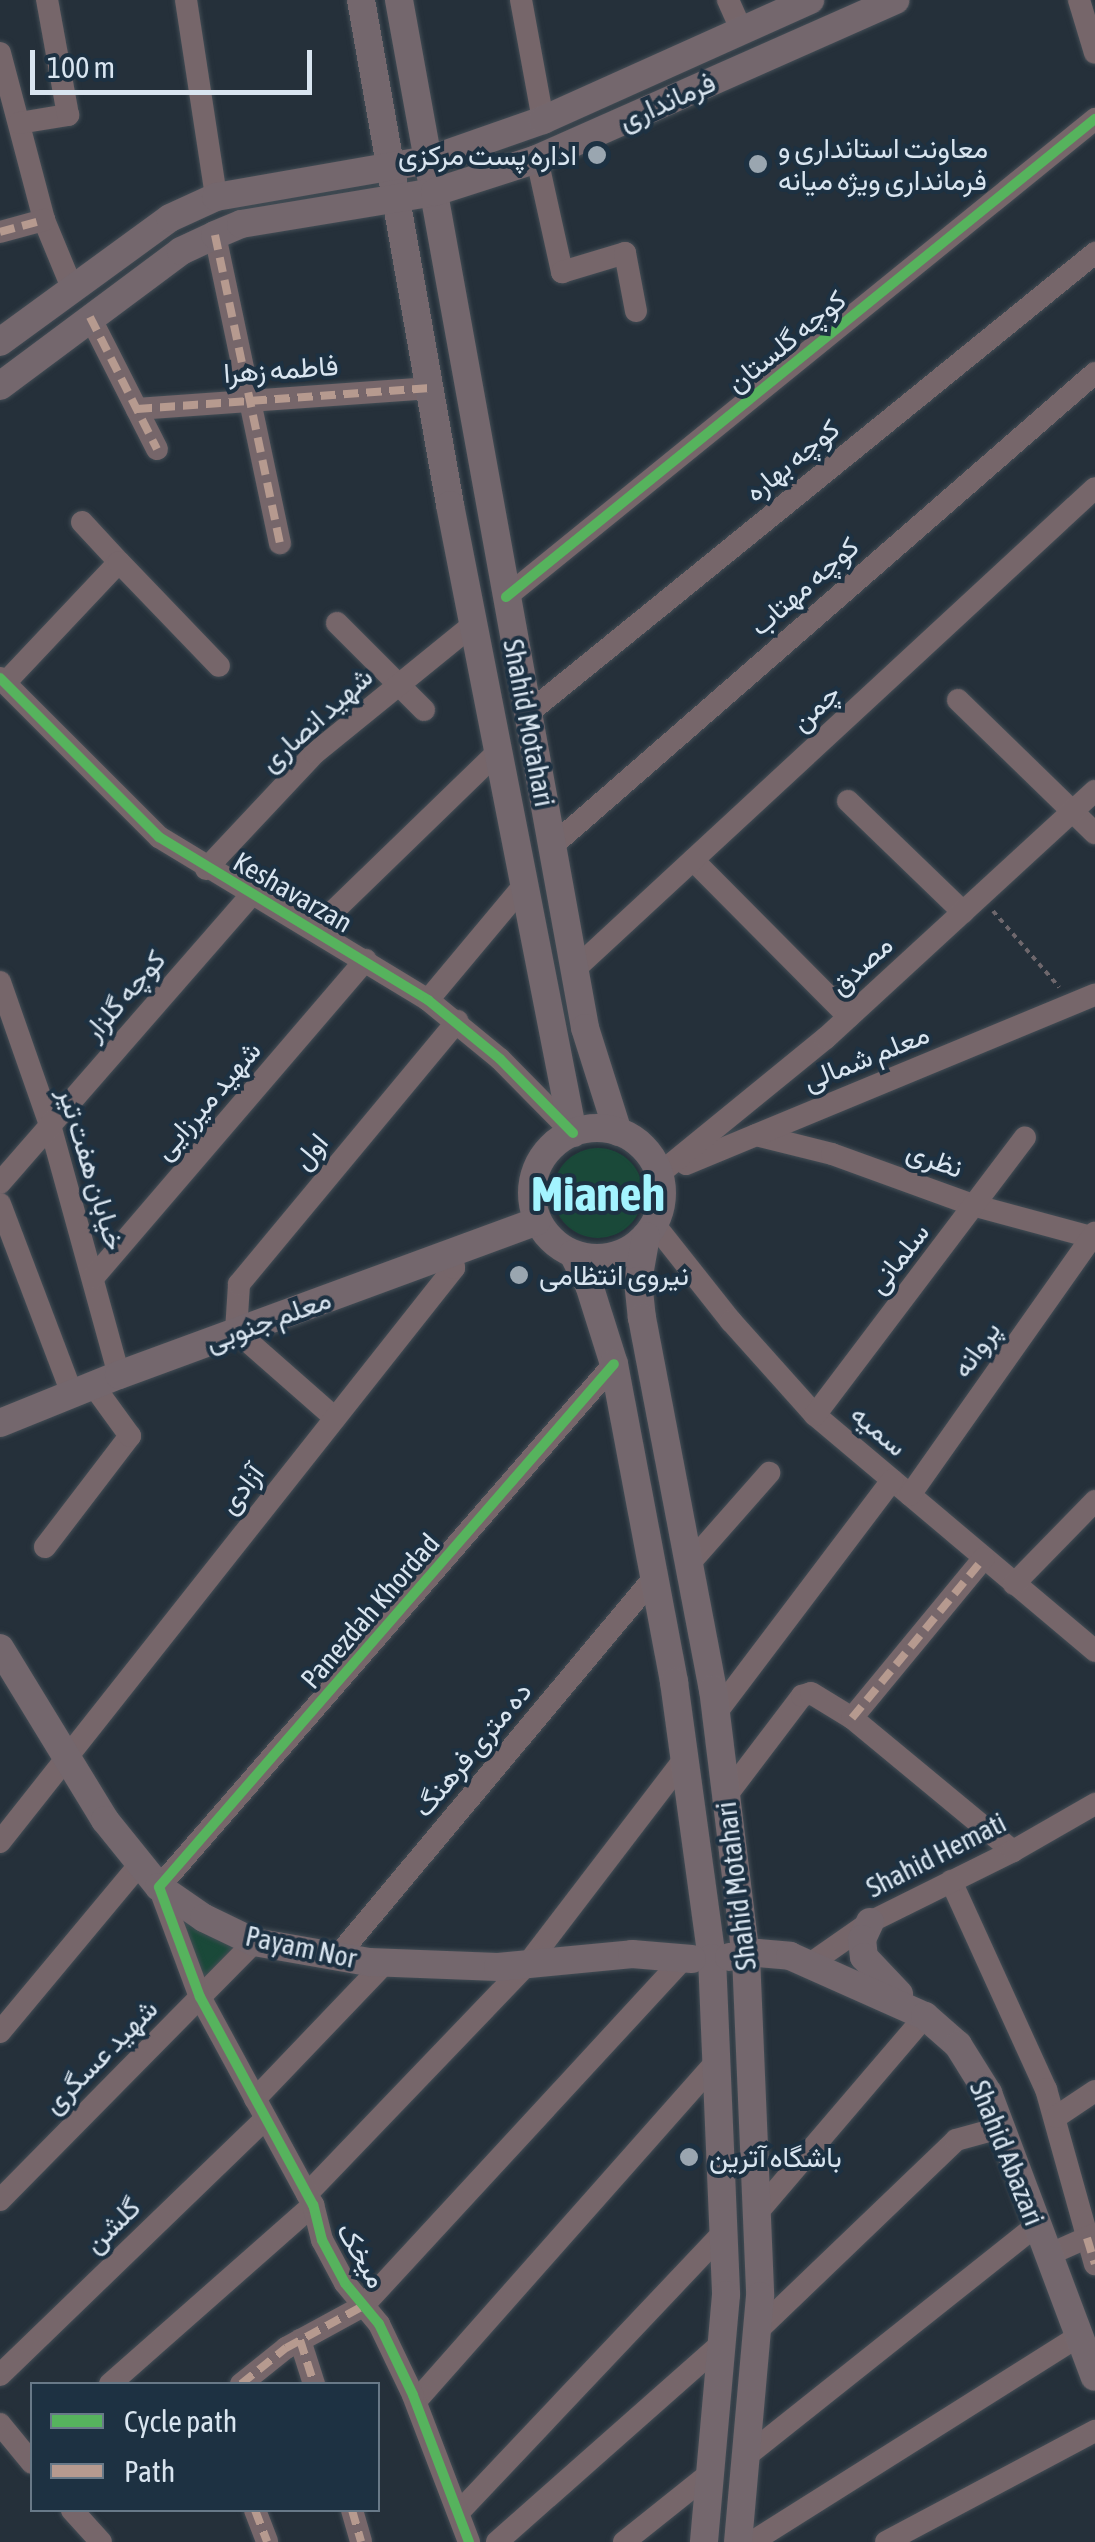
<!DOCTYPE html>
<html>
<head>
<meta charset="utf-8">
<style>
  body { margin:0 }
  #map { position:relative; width:1095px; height:2542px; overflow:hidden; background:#25303a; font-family:"Asap Condensed",Vazirmatn,sans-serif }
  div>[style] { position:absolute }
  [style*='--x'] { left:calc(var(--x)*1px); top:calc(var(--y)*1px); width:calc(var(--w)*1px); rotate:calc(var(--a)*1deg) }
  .green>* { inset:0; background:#1a4939 }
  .round { border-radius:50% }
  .path>* { height:4px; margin-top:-2px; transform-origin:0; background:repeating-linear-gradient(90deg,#6e676c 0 5px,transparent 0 10px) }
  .roads { filter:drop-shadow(0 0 2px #434d55) drop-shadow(0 0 2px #434d55) }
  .minor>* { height:22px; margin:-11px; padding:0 11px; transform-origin:11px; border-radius:11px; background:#76666a }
  .major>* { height:28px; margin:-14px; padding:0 14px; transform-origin:14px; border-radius:14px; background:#74676d }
  .major>.ring { margin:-14px; padding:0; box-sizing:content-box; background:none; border:28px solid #74676d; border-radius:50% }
  .quiet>* { height:8px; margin-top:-4px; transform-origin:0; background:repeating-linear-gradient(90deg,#b69a8f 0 15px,transparent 0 23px) }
  .cycleway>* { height:10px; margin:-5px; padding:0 5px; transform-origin:5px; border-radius:5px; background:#56b35d }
  .dots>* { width:28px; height:28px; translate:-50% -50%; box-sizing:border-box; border:5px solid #1d3142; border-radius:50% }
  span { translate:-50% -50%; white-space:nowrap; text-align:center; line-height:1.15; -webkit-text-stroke:8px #1d3142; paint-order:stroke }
  .street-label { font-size:28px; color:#d9e5f0 }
  .poi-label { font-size:28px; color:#d9e5f0 }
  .left { translate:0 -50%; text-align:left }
  .right { translate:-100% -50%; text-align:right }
  .town-label { font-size:48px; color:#a3f4ff; font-weight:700 }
  .legend { position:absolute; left:30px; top:2382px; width:350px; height:130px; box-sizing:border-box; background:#1d3142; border:2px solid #687988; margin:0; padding:12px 18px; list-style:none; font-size:30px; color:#d9e5f0 }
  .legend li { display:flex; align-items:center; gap:20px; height:50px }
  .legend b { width:50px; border:2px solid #687988 }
  .scale { position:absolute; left:30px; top:50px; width:282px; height:45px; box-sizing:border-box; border:5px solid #d9e5f0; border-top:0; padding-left:12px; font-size:30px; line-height:35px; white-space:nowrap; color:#d9e5f0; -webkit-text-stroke:8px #1d3142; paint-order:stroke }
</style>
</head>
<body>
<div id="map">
  <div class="green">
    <div class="round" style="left:553px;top:1148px;width:90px;height:90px"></div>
    <div style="clip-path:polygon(171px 1902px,242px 1944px,202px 1985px)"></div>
  </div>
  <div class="path">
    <div style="--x:993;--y:911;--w:101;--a:49"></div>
  </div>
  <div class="roads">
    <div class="minor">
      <div style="--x:186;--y:0;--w:199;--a:81.3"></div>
      <div style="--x:521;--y:0;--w:122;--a:79.6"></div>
      <div style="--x:728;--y:0;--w:34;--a:66"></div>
      <div style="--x:1079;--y:0;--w:55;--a:73.2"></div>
      <div style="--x:0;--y:53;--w:173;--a:75.2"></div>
      <div style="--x:44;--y:220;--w:76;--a:67.5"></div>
      <div style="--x:19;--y:123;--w:50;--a:-9.3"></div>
      <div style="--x:68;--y:115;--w:117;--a:-100.3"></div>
      <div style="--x:537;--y:159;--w:116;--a:77.5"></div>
      <div style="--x:562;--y:272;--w:66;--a:-16.8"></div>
      <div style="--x:625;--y:253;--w:59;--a:79.3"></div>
      <div style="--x:0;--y:232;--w:46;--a:-15.3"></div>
      <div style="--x:215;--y:235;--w:315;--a:78.1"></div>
      <div style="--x:90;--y:317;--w:148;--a:63.1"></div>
      <div style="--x:137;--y:409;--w:294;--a:-4.1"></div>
      <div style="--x:82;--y:522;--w:54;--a:47.2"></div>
      <div style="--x:506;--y:597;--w:759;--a:-39.06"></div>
      <div style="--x:337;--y:623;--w:123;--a:45"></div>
      <div style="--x:0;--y:678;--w:225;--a:45"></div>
      <div style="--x:159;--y:837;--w:315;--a:31.2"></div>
      <div style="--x:428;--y:1000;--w:93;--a:39.3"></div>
      <div style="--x:500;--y:1059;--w:104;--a:45.4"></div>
      <div style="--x:5;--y:683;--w:166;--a:-46.7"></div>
      <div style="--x:119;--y:562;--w:144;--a:46.1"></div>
      <div style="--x:958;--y:700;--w:191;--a:44.2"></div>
      <div style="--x:527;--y:714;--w:732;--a:-39.06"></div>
      <div style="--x:848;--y:801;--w:160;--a:44"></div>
      <div style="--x:552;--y:846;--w:720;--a:-41.06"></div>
      <div style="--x:693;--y:860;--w:221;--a:45.2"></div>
      <div style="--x:206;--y:869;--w:159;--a:-46.8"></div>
      <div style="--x:315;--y:753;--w:205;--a:-39.1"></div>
      <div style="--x:314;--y:930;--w:257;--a:-44.1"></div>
      <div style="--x:575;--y:969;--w:708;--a:-42.77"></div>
      <div style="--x:0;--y:982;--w:151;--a:70.7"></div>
      <div style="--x:50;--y:1125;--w:259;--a:74.6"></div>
      <div style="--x:428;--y:1000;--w:153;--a:-50.1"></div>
      <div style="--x:756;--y:1135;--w:78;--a:14"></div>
      <div style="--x:832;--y:1154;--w:153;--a:19.9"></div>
      <div style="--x:976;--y:1206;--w:123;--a:15.1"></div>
      <div style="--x:686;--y:1164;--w:443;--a:-22.5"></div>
      <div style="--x:659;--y:1174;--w:215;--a:-39.2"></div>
      <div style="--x:826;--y:1038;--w:365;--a:-42.6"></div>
      <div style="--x:0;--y:1183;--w:386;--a:-48.9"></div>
      <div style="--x:0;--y:1204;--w:203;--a:69.2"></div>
      <div style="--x:654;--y:1224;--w:124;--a:51.6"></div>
      <div style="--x:731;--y:1321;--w:126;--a:48.2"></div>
      <div style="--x:815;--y:1415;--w:366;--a:40.1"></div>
      <div style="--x:93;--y:1278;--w:419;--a:-49.4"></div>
      <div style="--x:815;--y:1415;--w:348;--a:-52.9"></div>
      <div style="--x:335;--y:1418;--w:132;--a:-138.7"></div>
      <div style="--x:236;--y:1331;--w:47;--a:-86.3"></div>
      <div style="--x:239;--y:1284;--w:342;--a:-50.3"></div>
      <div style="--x:910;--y:1495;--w:321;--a:-54.8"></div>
      <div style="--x:45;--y:1547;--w:140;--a:-52.6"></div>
      <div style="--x:130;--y:1436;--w:63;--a:-126"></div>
      <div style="--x:688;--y:1565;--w:123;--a:-48.6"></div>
      <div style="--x:1014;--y:1584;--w:116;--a:-45.7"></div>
      <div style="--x:716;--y:1713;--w:292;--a:-52.9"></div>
      <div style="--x:852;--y:1718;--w:207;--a:-50.5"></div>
      <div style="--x:726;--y:1796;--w:126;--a:-52.8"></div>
      <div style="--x:802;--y:1696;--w:9;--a:-18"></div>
      <div style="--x:811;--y:1693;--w:48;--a:31.4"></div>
      <div style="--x:852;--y:1718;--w:209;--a:39.6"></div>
      <div style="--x:0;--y:1842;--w:732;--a:-51.66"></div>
      <div style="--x:454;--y:1268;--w:16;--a:-97"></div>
      <div style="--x:951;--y:1881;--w:229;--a:65.5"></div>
      <div style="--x:1046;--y:2089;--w:182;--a:74.4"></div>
      <div style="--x:336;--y:1958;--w:496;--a:-50.1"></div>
      <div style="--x:807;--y:1966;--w:77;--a:-34.9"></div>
      <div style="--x:870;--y:1922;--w:160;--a:-26.4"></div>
      <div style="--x:1013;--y:1851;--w:95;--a:-29.8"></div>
      <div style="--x:0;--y:2032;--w:217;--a:-50.2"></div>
      <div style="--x:255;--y:2099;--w:188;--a:-46.3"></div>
      <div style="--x:1056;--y:2117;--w:47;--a:-33.7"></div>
      <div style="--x:307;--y:2194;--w:316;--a:-46.2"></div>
      <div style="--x:526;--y:1966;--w:262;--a:-52.6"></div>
      <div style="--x:0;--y:2200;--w:362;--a:-45.4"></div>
      <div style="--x:757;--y:2213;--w:259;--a:-49.5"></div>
      <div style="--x:1048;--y:2255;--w:51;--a:-24.1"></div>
      <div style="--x:757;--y:2331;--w:276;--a:-43.8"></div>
      <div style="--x:956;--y:2140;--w:46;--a:-15.3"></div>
      <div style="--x:300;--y:2340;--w:46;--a:72.3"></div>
      <div style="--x:0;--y:2375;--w:368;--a:-44"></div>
      <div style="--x:110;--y:2384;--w:271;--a:-41.4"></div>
      <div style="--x:241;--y:2384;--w:58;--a:-38.7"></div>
      <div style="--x:286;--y:2348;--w:88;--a:-28.6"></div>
      <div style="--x:363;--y:2306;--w:468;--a:-47.3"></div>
      <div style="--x:416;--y:2401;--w:454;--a:-48.5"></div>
      <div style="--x:0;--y:2424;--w:50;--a:50.6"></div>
      <div style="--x:749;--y:2454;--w:368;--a:-38.5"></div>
      <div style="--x:72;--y:2510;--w:43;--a:47.8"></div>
      <div style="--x:255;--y:2510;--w:34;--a:69"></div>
      <div style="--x:352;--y:2510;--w:33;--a:74"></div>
      <div style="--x:459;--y:2512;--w:386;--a:-46.6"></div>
      <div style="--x:469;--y:2542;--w:157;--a:-110.9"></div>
      <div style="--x:413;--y:2395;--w:79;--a:-115.6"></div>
      <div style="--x:379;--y:2324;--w:53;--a:-129.7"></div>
      <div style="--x:345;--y:2283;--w:49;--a:-118.1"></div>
      <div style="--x:322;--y:2240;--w:36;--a:-104"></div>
      <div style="--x:313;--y:2205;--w:237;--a:-118.5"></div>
      <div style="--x:200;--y:1997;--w:117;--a:-110.4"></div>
      <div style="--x:159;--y:1887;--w:693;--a:-48.98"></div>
      <div style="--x:497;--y:2542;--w:302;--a:-41.5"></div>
      <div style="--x:624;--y:2542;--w:114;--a:-38.6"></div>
      <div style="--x:752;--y:2542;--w:386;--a:-32.2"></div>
      <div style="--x:886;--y:2542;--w:237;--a:-28"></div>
    </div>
    <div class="major">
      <div style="--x:361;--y:0;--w:513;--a:80"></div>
      <div style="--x:450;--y:505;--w:640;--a:78.92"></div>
      <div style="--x:399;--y:0;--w:1045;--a:79.74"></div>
      <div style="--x:585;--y:1028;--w:109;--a:72.4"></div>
      <div style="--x:0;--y:342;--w:210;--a:-36.1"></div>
      <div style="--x:170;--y:218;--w:51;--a:-24.5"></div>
      <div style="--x:216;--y:197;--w:216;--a:-9.9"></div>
      <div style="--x:429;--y:160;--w:121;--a:-19.3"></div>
      <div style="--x:543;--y:120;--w:293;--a:-24.2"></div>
      <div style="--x:0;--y:386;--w:226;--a:-36.7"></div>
      <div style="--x:181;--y:251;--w:38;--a:-25"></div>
      <div style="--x:215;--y:235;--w:28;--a:-23"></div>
      <div style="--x:241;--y:224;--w:197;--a:-9.4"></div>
      <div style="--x:435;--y:192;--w:107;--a:-17.9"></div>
      <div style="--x:537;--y:159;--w:392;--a:-23.9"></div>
      <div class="ring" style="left:532px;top:1128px;width:102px;height:102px"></div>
      <div style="--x:646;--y:1236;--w:46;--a:100.1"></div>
      <div style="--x:638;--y:1281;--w:37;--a:84"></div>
      <div style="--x:642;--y:1318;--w:378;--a:79.2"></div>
      <div style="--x:713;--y:1689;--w:269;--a:83"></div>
      <div style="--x:746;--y:1956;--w:340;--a:87.6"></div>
      <div style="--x:760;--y:2296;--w:247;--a:95.1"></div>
      <div style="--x:573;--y:1254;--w:38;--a:63"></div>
      <div style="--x:590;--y:1288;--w:80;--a:72.5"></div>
      <div style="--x:614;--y:1364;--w:324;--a:79.3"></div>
      <div style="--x:674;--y:1682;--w:279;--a:82.2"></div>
      <div style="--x:712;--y:1958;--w:337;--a:87.6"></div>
      <div style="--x:726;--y:2295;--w:248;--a:95.1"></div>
      <div style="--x:0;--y:1423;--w:128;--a:-22"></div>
      <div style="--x:119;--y:1375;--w:445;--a:-20.2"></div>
      <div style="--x:0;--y:1648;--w:202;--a:58.6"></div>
      <div style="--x:105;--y:1820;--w:86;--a:51.1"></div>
      <div style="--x:159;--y:1887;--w:55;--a:34.6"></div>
      <div style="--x:204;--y:1918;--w:55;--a:25.6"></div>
      <div style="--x:254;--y:1942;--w:117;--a:9.9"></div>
      <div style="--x:369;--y:1962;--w:129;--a:2.2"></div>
      <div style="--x:498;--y:1967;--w:135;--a:-5.5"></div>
      <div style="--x:632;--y:1954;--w:60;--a:4.8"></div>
      <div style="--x:870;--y:1922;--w:19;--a:115"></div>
      <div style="--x:862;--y:1939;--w:18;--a:84"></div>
      <div style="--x:864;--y:1957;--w:51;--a:46.6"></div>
      <div style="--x:729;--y:1957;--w:29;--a:-8"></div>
      <div style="--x:758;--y:1953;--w:32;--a:5"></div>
      <div style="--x:790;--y:1956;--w:148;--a:24"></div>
      <div style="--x:925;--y:2016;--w:44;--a:41.3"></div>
      <div style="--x:958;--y:2045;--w:57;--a:58"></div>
      <div style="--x:988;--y:2093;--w:303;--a:69.4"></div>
    </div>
  </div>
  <div class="quiet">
    <div style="--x:0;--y:232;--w:46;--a:-15.3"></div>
    <div style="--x:215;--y:235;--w:315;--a:78.1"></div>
    <div style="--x:90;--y:317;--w:148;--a:63.1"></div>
    <div style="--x:137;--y:409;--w:294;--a:-4.1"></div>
    <div style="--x:852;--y:1718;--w:207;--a:-50.5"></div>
    <div style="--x:1087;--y:2238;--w:27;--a:73"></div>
    <div style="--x:300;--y:2340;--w:46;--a:72.3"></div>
    <div style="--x:241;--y:2384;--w:58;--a:-38.7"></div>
    <div style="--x:286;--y:2348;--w:88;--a:-28.6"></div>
    <div style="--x:255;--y:2510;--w:34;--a:69"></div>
    <div style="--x:352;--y:2510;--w:33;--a:74"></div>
  </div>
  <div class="cycleway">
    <div style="--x:506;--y:597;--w:759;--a:-39.06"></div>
    <div style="--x:0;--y:678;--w:225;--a:45"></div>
    <div style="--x:159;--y:837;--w:315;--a:31.2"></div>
    <div style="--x:428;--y:1000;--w:93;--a:39.3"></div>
    <div style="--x:500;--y:1059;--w:104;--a:45.4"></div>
    <div style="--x:469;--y:2542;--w:157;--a:-110.9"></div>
    <div style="--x:413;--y:2395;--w:79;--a:-115.6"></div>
    <div style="--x:379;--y:2324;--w:53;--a:-129.7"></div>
    <div style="--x:345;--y:2283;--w:49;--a:-118.1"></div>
    <div style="--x:322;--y:2240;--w:36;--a:-104"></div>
    <div style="--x:313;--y:2205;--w:237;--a:-118.5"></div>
    <div style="--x:200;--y:1997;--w:117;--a:-110.4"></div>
    <div style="--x:159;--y:1887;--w:693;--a:-48.98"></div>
  </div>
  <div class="dots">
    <div style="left:597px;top:155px;background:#9aa6b0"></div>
    <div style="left:758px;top:164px;background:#9aa6b0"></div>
    <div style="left:519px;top:1275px;background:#9aa6b0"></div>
    <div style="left:689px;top:2157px;background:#9aa6b0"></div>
  </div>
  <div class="street-label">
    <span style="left:667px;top:101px;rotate:-24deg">فرمانداری</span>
    <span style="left:786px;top:341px;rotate:-39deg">کوچه گلستان</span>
    <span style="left:281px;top:369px;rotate:-4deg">فاطمه زهرا</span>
    <span style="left:792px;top:460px;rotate:-39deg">کوچه بهاره</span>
    <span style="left:804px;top:586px;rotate:-41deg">کوچه مهتاب</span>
    <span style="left:815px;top:707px;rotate:-43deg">چمن</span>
    <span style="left:316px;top:719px;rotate:-42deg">شهید انصاری</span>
    <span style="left:529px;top:723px;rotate:79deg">Shahid Motahari</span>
    <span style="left:293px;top:892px;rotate:30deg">Keshavarzan</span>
    <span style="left:861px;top:965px;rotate:-43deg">مصدق</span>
    <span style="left:124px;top:995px;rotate:-49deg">کوچه گلزار</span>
    <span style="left:866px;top:1057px;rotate:-22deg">معلم شمالی</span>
    <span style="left:207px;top:1100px;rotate:-49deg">شهید میرزایی</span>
    <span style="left:310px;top:1151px;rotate:-50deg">اول</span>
    <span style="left:935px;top:1159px;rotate:20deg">نظری</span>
    <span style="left:92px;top:1169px;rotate:73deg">خیابان هفت تیر</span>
    <span style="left:898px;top:1258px;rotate:-52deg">سلمانی</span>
    <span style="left:268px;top:1320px;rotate:-20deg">معلم جنوبی</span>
    <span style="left:976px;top:1349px;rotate:-55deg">پروانه</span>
    <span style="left:879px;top:1430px;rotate:40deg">سمیه</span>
    <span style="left:241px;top:1489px;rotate:-52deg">آزادی</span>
    <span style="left:370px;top:1611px;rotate:-49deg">Panezdah Khordad</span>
    <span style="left:472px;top:1749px;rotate:-50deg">ده متری فرهنگ</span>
    <span style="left:936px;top:1855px;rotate:-27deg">Shahid Hemati</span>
    <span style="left:736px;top:1886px;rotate:-97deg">Shahid Motahari</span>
    <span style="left:301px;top:1947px;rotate:12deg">Payam Nor</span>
    <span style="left:100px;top:2056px;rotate:-45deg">شهید عسگری</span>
    <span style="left:1007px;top:2153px;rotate:68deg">Shahid Abazari</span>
    <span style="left:112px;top:2225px;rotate:-44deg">گلشن</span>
    <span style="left:362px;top:2255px;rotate:60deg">میخک</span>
  </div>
  <div class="poi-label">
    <span class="left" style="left:778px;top:164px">معاونت استانداری و<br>فرمانداری ویژه میانه</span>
    <span class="right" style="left:577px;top:155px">اداره پست مرکزی</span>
    <span class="left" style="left:539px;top:1275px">نیروی انتظامی</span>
    <span class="left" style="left:709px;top:2157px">باشگاه آترین</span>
  </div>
  <div class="town-label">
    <span style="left:598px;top:1194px">Mianeh</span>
  </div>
  <ul class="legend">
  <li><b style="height:12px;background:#56b35d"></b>Cycle path</li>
  <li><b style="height:12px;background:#b69a8f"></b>Path</li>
  </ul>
  <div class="scale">100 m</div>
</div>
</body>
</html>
